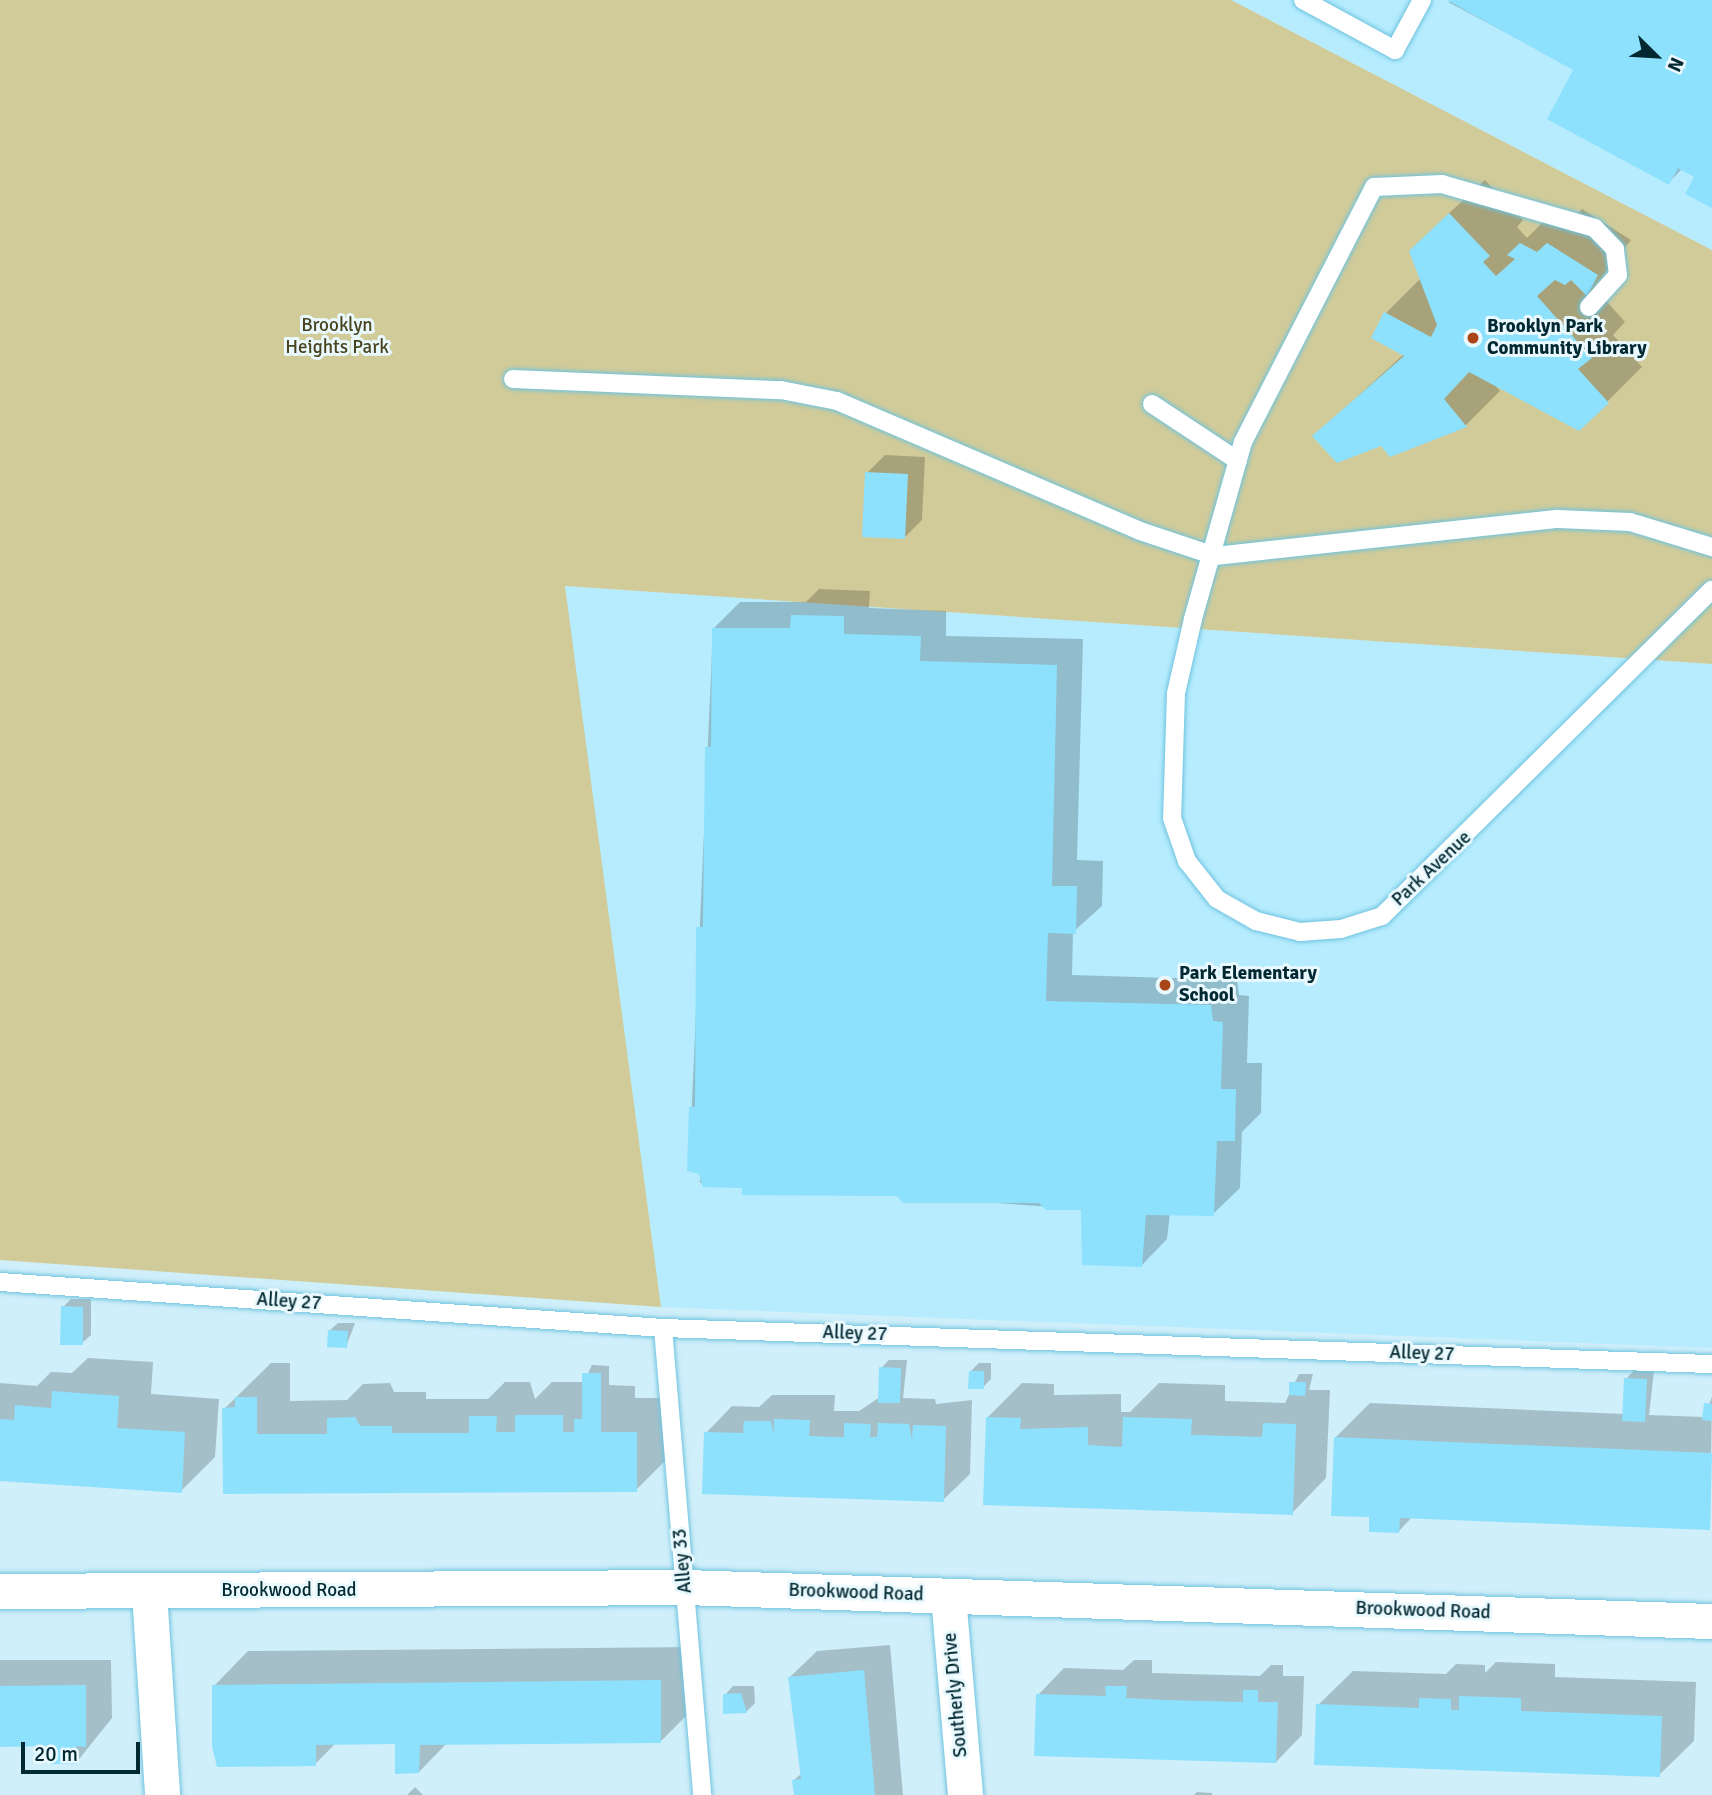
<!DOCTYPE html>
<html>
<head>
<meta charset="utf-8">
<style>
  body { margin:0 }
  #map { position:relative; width:1712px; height:1795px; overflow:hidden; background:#cfeffa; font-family:Signika,sans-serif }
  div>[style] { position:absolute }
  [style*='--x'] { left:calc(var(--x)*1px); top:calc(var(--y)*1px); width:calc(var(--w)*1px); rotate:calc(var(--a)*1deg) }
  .built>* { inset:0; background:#b6ecfe }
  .green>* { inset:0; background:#d1cb99 }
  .shadow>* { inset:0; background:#0003 }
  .building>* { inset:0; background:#8de1fd }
  .roads { filter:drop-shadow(0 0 2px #6fc3df) drop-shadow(0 0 2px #6fc3df) }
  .lane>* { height:18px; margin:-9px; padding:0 9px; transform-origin:9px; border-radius:9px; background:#fff }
  .street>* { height:35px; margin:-17.5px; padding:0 17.5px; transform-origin:17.5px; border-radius:17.5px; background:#fff }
  .dots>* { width:19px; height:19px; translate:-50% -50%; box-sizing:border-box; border:4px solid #e9f9fe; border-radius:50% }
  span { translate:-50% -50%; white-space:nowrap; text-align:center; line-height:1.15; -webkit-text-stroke:6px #e9f9fe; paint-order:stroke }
  .park-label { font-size:19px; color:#49441e }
  .poi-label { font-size:19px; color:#022832; font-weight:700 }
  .left { translate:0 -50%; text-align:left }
  .street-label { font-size:19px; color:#022832 }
  .north { position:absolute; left:1621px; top:21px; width:70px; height:70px; -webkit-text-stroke:5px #e9f9fe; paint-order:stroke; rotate:114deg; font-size:19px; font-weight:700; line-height:28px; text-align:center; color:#022832 }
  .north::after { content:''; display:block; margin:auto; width:24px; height:32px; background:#022832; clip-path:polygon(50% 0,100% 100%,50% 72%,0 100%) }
  .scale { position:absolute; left:21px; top:1742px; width:119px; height:32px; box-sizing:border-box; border:4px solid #022832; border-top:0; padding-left:9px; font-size:21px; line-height:24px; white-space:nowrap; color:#022832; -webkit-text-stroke:5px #e9f9fe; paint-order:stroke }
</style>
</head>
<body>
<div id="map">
  <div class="built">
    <div style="clip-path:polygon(1231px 0,1712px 0,1712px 250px)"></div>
    <div style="clip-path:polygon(564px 586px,1712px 664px,1712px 1348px,661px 1307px)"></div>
  </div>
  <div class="green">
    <div style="clip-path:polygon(0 0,1231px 0,1712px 250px,1712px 664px,565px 586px,661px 1307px,0 1260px)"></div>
  </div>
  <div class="shadow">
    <div style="clip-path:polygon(1712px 0,1712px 206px,1696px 177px,1682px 169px,1669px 182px,1575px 69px,1448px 2px)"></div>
    <div style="clip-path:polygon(1485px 180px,1523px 220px,1517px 227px,1527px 238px,1556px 209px,1573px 219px,1582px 209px,1631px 240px,1594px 287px,1625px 322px,1613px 335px,1642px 367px,1607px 402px,1494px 384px,1500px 391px,1466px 425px,1390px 455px,1382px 444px,1314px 436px,1404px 354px,1386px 313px,1421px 278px,1445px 217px)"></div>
    <div style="clip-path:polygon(885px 455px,925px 457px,922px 520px,904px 538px,867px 473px)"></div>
    <div style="clip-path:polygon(819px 589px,870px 591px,869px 608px,946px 611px,946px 636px,1083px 639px,1077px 860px,1103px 861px,1102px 906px,1073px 932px,1072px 975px,1237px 980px,1239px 995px,1249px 996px,1247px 1063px,1262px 1063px,1261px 1113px,1242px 1132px,1240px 1188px,1213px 1214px,1170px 1213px,1167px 1239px,1141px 1266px,1083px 1209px,700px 1183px,701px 1172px,689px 1169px,713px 629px,740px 602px,806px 602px)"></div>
    <div style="clip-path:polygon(71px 1299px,91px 1299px,91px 1335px,82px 1343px,63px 1307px)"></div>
    <div style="clip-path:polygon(338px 1323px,355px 1323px,346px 1347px,329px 1331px)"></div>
    <div style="clip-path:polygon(88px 1358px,153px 1362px,151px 1394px,219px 1399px,215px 1457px,181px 1491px,0 1479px,0 1359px,0 1383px,37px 1386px,51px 1372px,72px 1373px)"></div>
    <div style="clip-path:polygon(889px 1360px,907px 1360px,903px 1398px,935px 1399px,936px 1404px,972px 1400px,970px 1474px,943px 1500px,706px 1433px,732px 1406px,759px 1407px,772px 1395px,835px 1395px,834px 1411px,859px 1411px,880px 1397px,881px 1368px)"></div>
    <div style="clip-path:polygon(271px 1363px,290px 1363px,290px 1401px,347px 1400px,363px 1384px,390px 1383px,394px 1392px,426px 1392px,426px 1399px,488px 1399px,505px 1382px,530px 1382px,535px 1399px,552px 1382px,584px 1382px,592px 1365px,609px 1366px,609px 1385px,635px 1386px,635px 1398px,670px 1398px,671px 1455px,636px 1490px,224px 1493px,224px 1409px)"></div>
    <div style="clip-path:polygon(979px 1363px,991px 1363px,991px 1379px,983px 1387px,970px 1372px)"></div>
    <div style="clip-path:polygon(1634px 1370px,1654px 1371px,1649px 1415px,1704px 1417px,1712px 1397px,1710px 1528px,1413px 1516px,1399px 1531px,1371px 1516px,1335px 1438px,1370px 1403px,1624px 1414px,1626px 1379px)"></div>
    <div style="clip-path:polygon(1299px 1374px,1313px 1374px,1309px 1390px,1330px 1390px,1326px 1478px,1292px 1513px,984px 1503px,987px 1418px,1022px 1383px,1054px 1384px,1054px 1395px,1121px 1394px,1121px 1412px,1130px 1412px,1159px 1383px,1225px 1385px,1225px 1401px,1285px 1403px)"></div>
    <div style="clip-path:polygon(890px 1645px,903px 1795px,796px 1795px,794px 1780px,802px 1773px,790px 1677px,817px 1651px)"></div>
    <div style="clip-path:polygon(694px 1647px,695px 1707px,661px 1741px,447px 1743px,419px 1772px,397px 1743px,336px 1743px,315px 1764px,214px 1686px,248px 1651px)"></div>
    <div style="clip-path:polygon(0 1660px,111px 1660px,112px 1718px,76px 1763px,53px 1744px,0 1745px)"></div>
    <div style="clip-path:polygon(1134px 1660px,1152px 1660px,1152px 1673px,1260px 1676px,1271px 1665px,1283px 1665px,1283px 1676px,1304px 1676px,1302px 1735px,1276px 1762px,1038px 1695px,1064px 1668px,1123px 1670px)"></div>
    <div style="clip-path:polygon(1496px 1662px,1555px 1664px,1555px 1677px,1696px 1682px,1694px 1741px,1659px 1775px,1318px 1705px,1353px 1671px,1446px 1674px,1456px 1664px,1485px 1665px,1485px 1673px)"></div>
    <div style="clip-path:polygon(733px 1686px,754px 1686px,755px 1703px,746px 1712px,725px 1695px)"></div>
    <div style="clip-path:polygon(415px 1787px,423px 1795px,407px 1795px)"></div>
    <div style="clip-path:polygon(1197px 1792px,1212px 1793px,1212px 1795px,1194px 1795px)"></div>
  </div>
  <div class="building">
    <div style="clip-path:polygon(1447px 0,1712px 0,1712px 208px,1685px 194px,1694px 177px,1678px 168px,1669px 185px,1547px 119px,1573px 70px)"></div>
    <div style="clip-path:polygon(1449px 213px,1490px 256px,1483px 262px,1496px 276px,1515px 259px,1507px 255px,1520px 243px,1537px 252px,1547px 243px,1598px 275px,1587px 296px,1571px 280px,1565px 285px,1555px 280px,1537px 296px,1592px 358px,1578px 369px,1609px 403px,1579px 431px,1469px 372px,1444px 399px,1467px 427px,1390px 457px,1381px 446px,1337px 463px,1312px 436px,1404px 356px,1371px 338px,1384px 312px,1431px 337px,1437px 325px,1409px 251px)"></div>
    <div style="clip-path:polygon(865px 472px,908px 474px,905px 539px,862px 537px)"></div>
    <div style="clip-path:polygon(791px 615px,844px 616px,844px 634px,921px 636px,920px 661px,1057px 665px,1052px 886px,1077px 886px,1076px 934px,1048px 933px,1046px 1001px,1211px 1005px,1213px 1021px,1223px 1022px,1221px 1089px,1236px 1089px,1235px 1141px,1217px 1141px,1214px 1216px,1146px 1215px,1142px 1267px,1082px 1265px,1081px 1210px,1046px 1210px,1039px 1203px,903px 1203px,897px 1196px,742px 1195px,742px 1188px,703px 1187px,699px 1174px,687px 1171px,689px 1107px,695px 1107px,696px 927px,703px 927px,705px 747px,711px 747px,712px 628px,790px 628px)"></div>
    <div style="clip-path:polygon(61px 1306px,83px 1307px,83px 1345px,60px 1345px)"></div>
    <div style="clip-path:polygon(328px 1330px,348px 1331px,347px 1348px,327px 1347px)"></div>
    <div style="clip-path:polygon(879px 1367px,901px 1368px,900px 1403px,878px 1403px)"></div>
    <div style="clip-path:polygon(969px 1371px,984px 1371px,984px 1389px,968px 1389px)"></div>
    <div style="clip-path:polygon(582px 1373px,601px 1373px,601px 1432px,637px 1432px,637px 1492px,223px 1494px,222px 1408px,235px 1407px,235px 1397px,257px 1397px,257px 1434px,327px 1434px,327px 1418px,355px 1417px,360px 1426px,392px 1426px,392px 1433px,469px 1433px,469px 1416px,497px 1416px,496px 1432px,515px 1432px,515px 1415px,563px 1415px,563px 1432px,574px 1432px,574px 1419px,582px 1419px)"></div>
    <div style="clip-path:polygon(1624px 1378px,1647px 1379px,1645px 1422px,1622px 1421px)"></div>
    <div style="clip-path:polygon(1289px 1382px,1306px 1382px,1305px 1396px,1289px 1395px)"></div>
    <div style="clip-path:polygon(52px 1391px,119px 1396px,117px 1428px,185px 1432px,182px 1493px,0 1481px,0 1419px,14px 1420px,15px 1405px,51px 1408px)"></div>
    <div style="clip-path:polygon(1704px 1403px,1712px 1404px,1712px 1421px,1702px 1420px)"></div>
    <div style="clip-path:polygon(986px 1417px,1021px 1418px,1020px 1429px,1088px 1427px,1088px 1445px,1122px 1447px,1123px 1417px,1192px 1419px,1191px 1435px,1197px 1435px,1262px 1437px,1263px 1423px,1296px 1424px,1293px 1515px,983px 1505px)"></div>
    <div style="clip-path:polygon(774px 1419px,810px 1420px,809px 1436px,834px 1437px,844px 1437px,844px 1423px,871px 1424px,870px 1437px,877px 1437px,878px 1423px,909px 1424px,912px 1440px,913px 1425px,946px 1426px,944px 1502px,702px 1494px,704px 1432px,743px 1433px,744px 1421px,771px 1421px,774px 1435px)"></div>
    <div style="clip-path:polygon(1334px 1437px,1712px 1453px,1710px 1530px,1400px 1518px,1399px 1533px,1369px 1532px,1369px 1517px,1331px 1516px)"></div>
    <div style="clip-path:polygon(864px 1670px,875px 1795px,794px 1795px,792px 1780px,801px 1779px,788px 1677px)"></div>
    <div style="clip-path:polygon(661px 1680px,661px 1743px,420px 1745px,419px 1773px,395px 1774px,395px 1744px,316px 1745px,316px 1766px,217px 1767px,212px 1746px,212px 1685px)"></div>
    <div style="clip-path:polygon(86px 1685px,86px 1747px,76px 1746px,77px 1764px,51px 1764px,51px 1746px,0 1747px,0 1686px)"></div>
    <div style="clip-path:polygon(1105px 1686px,1127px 1686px,1126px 1698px,1165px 1700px,1243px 1702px,1243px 1690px,1258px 1690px,1258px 1702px,1278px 1702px,1276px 1763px,1034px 1756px,1036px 1694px,1106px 1696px)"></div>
    <div style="clip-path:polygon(741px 1693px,747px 1713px,723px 1714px,723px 1694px)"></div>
    <div style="clip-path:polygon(1459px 1696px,1521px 1698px,1521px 1711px,1662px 1716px,1660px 1777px,1314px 1765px,1316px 1704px,1419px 1708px,1419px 1698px,1451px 1699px,1451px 1710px,1459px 1710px)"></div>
  </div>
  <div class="roads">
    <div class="lane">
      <div style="--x:1303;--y:0;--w:105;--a:28.5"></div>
      <div style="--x:1395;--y:50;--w:57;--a:-61.6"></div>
      <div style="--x:1589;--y:307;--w:43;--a:-47.8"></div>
      <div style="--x:1618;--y:275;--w:26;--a:-97"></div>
      <div style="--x:1615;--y:249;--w:29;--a:-134"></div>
      <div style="--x:1595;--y:228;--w:159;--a:-164"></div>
      <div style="--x:1442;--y:184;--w:68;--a:177.5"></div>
      <div style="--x:1374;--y:187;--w:287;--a:117.2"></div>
      <div style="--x:1243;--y:442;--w:184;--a:105.8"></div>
      <div style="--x:1193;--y:619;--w:76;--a:102.9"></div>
      <div style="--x:1176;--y:693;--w:125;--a:91.8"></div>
      <div style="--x:1172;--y:818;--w:46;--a:70.8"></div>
      <div style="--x:1187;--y:861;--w:48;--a:51.7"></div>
      <div style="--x:1217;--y:899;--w:45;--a:29.4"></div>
      <div style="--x:1256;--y:921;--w:45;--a:14"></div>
      <div style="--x:1300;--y:932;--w:41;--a:-4.2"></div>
      <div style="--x:1341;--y:929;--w:43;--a:-17.6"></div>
      <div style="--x:1382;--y:916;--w:464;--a:-44.7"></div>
      <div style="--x:513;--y:379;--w:268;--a:2.4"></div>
      <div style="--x:781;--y:390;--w:57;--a:11.1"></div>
      <div style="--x:837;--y:401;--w:330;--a:23.2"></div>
      <div style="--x:1140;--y:531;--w:79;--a:18.4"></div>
      <div style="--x:1215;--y:556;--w:345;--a:-6.2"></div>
      <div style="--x:1558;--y:519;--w:72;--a:2.4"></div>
      <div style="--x:1630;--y:522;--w:86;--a:17"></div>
      <div style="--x:1152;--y:404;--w:103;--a:33.5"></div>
      <div style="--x:0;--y:1282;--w:665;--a:3.97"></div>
      <div style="--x:663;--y:1328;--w:1050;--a:1.97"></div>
      <div style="--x:663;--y:1328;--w:469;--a:85.2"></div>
    </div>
    <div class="street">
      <div style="--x:0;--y:1591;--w:685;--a:-0.33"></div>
      <div style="--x:685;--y:1587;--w:1028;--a:1.9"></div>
      <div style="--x:149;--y:1592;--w:203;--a:86.3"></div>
      <div style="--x:948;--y:1596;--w:200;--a:85.1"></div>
    </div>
  </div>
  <div class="dots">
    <div style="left:1473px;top:338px;background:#aa4518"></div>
    <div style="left:1165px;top:985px;background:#aa4518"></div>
  </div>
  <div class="park-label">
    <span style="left:337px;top:337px">Brooklyn<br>Heights Park</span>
  </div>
  <div class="poi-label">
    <span class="left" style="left:1487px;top:338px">Brooklyn Park<br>Community Library</span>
    <span class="left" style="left:1179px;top:985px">Park Elementary<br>School</span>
  </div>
  <div class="street-label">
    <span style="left:1432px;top:869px;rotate:-43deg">Park Avenue</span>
    <span style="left:289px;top:1302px;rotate:4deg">Alley 27</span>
    <span style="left:855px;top:1334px;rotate:2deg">Alley 27</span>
    <span style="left:1422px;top:1354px;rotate:2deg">Alley 27</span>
    <span style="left:683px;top:1561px;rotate:-95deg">Alley 33</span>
    <span style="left:289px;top:1591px">Brookwood Road</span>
    <span style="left:856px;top:1593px;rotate:2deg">Brookwood Road</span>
    <span style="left:1423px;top:1611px;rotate:2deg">Brookwood Road</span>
    <span style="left:956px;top:1695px;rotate:-95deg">Southerly Drive</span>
  </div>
  <div class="north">N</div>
  <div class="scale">20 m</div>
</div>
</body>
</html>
